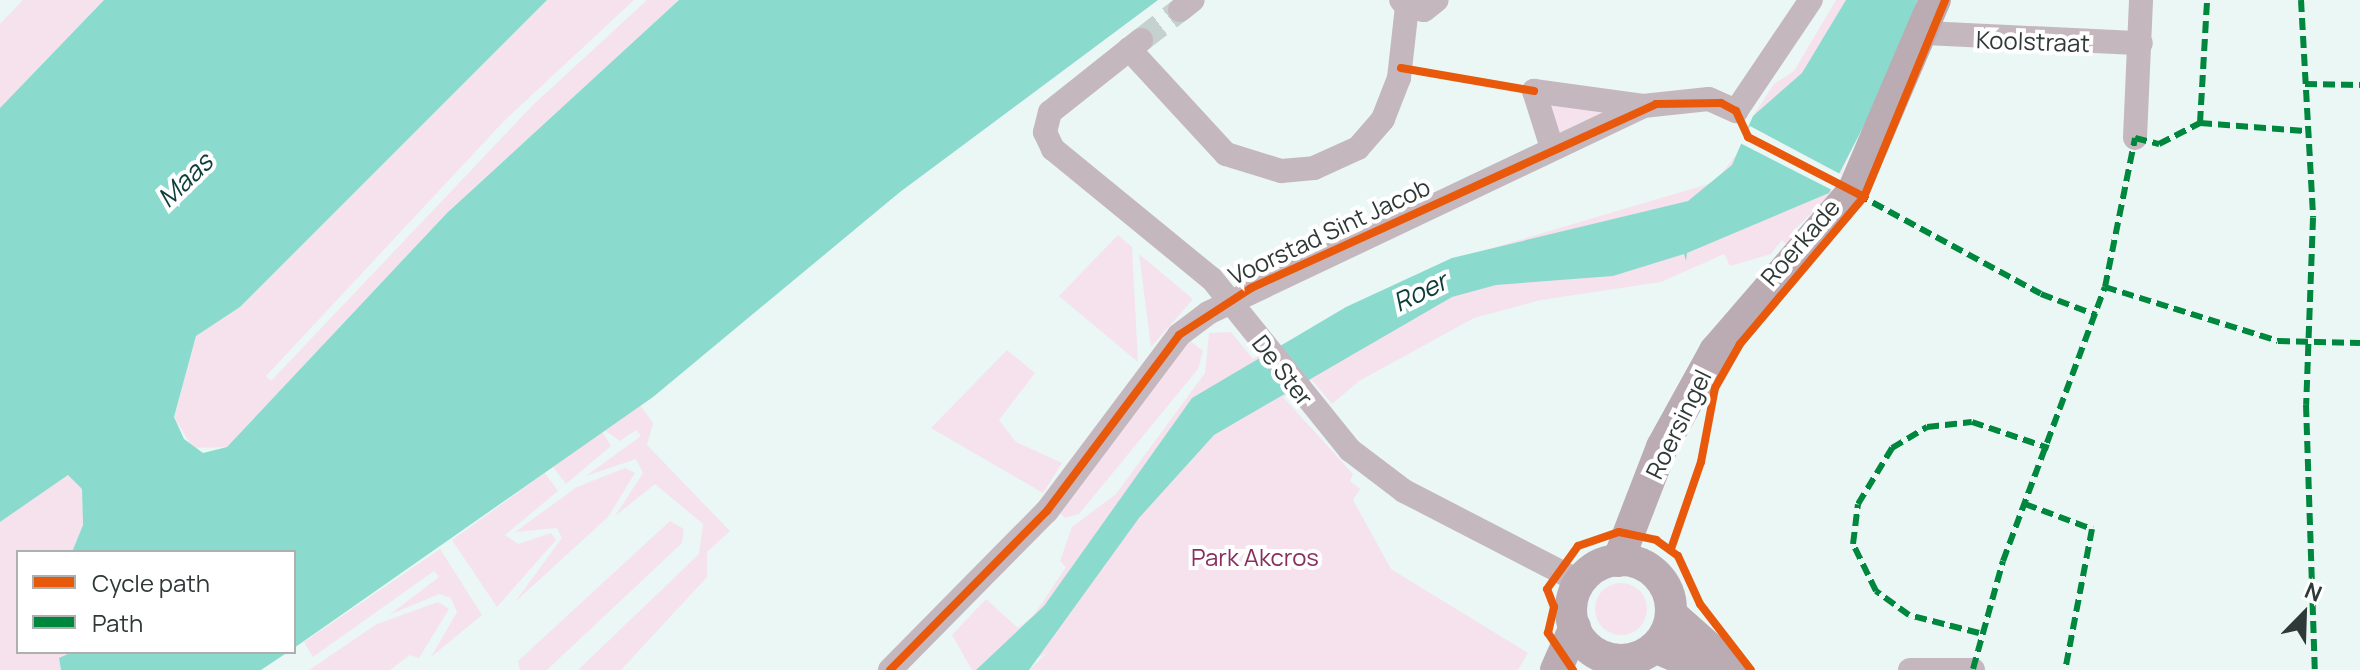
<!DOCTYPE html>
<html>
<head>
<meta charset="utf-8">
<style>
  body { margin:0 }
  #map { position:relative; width:2360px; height:670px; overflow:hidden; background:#eaf7f5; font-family:Manrope,sans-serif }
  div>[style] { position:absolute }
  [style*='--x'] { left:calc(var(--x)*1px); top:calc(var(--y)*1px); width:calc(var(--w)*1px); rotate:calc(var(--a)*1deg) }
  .green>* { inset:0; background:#f6e2ec }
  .round { border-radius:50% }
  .water>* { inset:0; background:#8bdace }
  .pier>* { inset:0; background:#eaf7f5 }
  .minor-tunnel>* { height:24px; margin-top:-12px; transform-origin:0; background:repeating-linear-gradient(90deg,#c5d1cf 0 24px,transparent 0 36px) }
  .minor>* { height:24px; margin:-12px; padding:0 12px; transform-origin:12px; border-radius:12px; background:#c5b7be }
  .major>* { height:32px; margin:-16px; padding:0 16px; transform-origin:16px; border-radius:16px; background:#bbacb4 }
  .major>.ring { margin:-16px; padding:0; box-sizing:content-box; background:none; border:32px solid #bbacb4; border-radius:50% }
  .quiet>* { height:6px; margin-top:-3px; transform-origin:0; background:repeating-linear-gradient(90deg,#00873e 0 12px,transparent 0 18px) }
  .cycleway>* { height:8px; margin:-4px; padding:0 4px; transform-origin:4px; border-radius:4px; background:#e8590c }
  span { translate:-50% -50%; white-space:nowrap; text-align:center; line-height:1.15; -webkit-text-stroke:8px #fff; paint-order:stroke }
  .street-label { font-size:24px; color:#2f3937 }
  .park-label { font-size:24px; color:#882f5e }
  .water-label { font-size:26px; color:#0b3e38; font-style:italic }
  .legend { position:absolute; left:16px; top:550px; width:280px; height:104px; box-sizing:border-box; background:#fff; border:2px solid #acb0af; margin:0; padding:10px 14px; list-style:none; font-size:24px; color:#2f3937 }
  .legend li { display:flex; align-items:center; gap:16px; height:40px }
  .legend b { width:40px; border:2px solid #acb0af }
  .north { position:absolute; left:2264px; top:574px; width:80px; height:80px; -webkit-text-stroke:6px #fff; paint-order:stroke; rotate:23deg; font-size:22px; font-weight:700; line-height:32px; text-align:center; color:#2f3937 }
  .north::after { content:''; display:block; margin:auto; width:28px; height:36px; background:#2f3937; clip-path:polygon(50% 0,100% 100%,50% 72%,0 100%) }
</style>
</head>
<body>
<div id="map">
  <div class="green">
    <div style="clip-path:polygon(23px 0,104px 0,0 108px,0 24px)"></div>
    <div style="clip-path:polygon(547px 0,634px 0,504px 121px,266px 376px,271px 381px,533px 105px,647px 0,679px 0,447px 213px,227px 447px,193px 448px,174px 417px,196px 336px,240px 307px)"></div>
    <div style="clip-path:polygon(1836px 0,1914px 0,1834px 191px,1792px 232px,1797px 239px,1789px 247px,1782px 240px,1771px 254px,1730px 266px,1724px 254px,1661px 282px,1541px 300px,1474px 318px,1359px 381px,1332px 404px,1312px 380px,1283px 397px,1353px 474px,1350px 481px,1360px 489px,1353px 500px,1391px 569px,1528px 653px,1518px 670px,1029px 670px,1049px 651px,1021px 670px,972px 670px,952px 635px,986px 599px,1018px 628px,1034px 615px,1066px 567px,1060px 561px,1072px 527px,1116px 494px,1205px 373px,1209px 333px,1231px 332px,1253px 359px,1448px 261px,1715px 182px,1779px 100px,1753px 116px,1774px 84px,1794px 71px)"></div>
    <div style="clip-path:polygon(1542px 101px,1615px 108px,1556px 138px)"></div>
    <div style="clip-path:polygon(1118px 235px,1132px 247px,1138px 362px,1059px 296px)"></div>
    <div style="clip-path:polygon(1139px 254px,1193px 299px,1151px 347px)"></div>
    <div style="clip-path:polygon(1189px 340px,1203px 351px,1198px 369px,1079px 514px,1065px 518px,1056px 509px)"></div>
    <div style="clip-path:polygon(1007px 350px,1035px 373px,999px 420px,1016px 442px,1062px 463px,1043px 493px,931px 428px)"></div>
    <div style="clip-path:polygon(640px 405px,653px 423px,647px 445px,730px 531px,707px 552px,707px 577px,621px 670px,578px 670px,699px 554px,703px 524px,655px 484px,615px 516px,643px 473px,636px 459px,586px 476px,641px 436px,636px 430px,620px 441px,604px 430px)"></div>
    <div style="clip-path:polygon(602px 431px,611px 446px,566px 484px,553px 467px)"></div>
    <div style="clip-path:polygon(625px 468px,635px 473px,608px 517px,515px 602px,562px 538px,557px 528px,515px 532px,577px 487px)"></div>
    <div style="clip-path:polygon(545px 473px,558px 491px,505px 535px,518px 544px,551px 533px,556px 540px,497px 607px,452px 540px)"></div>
    <div style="clip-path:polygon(68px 475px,82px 489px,83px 525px,72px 552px,18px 552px,18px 652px,72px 654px,59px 658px,61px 670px,0 670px,0 522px)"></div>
    <div style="clip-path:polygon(670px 521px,684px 529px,682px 543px,547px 670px,520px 670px,518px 661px)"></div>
    <div style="clip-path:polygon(440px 549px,482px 615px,431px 657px,457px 612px,451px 598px,439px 594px,389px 615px,439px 577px,434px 571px,313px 657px,304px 642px)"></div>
    <div class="round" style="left:1595px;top:583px;width:52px;height:52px"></div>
    <div style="clip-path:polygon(438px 602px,449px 609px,419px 658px,410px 655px,390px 670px,309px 670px,377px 624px)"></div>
  </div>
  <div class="water">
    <div style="clip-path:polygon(104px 0,547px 0,240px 307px,196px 336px,174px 417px,184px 439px,203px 453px,227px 447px,447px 213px,679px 0,1158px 0,900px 192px,653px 397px,294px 648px,294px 552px,72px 552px,83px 525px,82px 489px,68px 475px,0 522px,0 108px)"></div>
    <div style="clip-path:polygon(1846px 0,1917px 0,1901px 54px,1829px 193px,1687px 253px,1686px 261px,1684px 254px,1613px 276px,1496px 285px,1452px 297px,1214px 435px,1139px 518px,1029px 670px,976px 670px,1044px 606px,1192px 398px,1346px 307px,1452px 258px,1688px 201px,1732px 165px,1753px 116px,1802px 73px)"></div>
    <div style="clip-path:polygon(72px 652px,288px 652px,261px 670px,61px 670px,59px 658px)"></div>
  </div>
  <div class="pier">
    <div style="clip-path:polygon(1750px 126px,1842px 175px,1834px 191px,1740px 143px)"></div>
  </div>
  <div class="minor-tunnel">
    <div style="--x:1141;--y:40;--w:49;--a:-37.6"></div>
  </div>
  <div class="minor">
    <div style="--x:1407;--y:7;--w:17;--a:10"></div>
    <div style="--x:1424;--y:10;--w:16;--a:-38"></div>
    <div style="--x:1180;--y:10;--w:16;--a:-38"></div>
    <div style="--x:1925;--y:33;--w:216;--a:2.7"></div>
    <div style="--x:1141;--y:40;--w:116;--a:141.6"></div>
    <div style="--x:1050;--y:112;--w:21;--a:104"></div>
    <div style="--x:1045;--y:132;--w:19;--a:65"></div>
    <div style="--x:1053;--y:149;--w:205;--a:39.3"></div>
    <div style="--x:1212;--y:279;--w:220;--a:51.1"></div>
    <div style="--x:1350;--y:450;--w:68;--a:37.2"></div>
    <div style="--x:1404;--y:491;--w:198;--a:27.3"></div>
    <div style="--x:1129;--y:49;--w:143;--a:47.3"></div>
    <div style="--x:1226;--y:154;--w:58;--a:17.2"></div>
    <div style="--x:1281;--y:171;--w:33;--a:-5"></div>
    <div style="--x:1314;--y:168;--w:48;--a:-24.4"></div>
    <div style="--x:1358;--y:148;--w:38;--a:-49"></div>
    <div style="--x:1383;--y:119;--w:44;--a:-68.7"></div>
    <div style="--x:1399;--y:78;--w:71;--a:-83.6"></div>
    <div style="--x:1407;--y:7;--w:9;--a:-131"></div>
    <div style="--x:2135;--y:138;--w:138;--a:-87.5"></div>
    <div style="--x:1552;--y:148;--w:60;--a:-107.5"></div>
    <div style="--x:1534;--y:91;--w:110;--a:7.8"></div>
    <div style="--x:890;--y:670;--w:223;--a:-45.4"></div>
    <div style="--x:1047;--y:511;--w:220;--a:-53.1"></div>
    <div style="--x:1179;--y:335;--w:36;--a:-37"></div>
    <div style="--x:1208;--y:313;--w:482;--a:-25.4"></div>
    <div style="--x:1643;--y:106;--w:66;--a:-6.1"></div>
    <div style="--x:1709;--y:99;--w:30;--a:24"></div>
    <div style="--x:1736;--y:111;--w:134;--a:-56"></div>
    <div style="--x:1910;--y:670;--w:63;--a:0"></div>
  </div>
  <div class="major">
    <div class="ring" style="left:1571px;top:560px;width:68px;height:68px"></div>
    <div style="--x:1618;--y:561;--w:122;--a:-68.9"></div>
    <div style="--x:1662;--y:447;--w:110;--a:-61.1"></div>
    <div style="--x:1715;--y:351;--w:211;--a:-49.2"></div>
    <div style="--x:1853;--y:191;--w:208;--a:-66.8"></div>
    <div style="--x:1671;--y:614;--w:84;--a:41.6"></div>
    <div style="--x:1655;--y:647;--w:57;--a:23.9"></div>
    <div style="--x:1556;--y:670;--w:47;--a:-66.2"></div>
  </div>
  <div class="quiet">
    <div style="--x:2301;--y:0;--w:218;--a:86.8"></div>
    <div style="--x:2313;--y:218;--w:187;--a:92.1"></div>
    <div style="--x:2306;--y:405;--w:265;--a:88.1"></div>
    <div style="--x:2305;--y:84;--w:55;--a:1"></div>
    <div style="--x:2200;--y:123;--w:123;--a:-86.7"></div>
    <div style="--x:1857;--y:194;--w:209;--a:28.5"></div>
    <div style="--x:2041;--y:294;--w:59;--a:20.9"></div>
    <div style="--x:2105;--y:287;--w:181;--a:17.3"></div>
    <div style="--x:2278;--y:341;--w:82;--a:1.4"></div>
    <div style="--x:2025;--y:504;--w:72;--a:20.5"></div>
    <div style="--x:2092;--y:529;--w:144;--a:100.8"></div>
    <div style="--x:1979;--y:633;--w:72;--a:-165.6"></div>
    <div style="--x:1909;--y:615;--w:41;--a:-144"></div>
    <div style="--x:1876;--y:591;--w:52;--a:-116.1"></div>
    <div style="--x:1853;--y:544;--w:40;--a:-82.9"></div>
    <div style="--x:1858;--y:504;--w:66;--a:-58.7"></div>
    <div style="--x:1892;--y:448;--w:41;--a:-31"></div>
    <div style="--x:1927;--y:427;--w:45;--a:-6.3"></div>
    <div style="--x:1972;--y:422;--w:81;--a:18.7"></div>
    <div style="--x:1973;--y:669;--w:112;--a:-74.5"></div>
    <div style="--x:2003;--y:561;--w:292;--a:-69.6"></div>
    <div style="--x:2105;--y:287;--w:152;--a:-78.6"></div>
    <div style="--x:2135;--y:138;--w:25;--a:14"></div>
    <div style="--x:2159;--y:144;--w:46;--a:-27.1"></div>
    <div style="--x:2200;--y:123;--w:105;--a:4.4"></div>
  </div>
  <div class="cycleway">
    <div style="--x:1401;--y:68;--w:135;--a:9.8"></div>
    <div style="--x:1671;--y:549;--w:92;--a:-71"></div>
    <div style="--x:1701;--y:462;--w:75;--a:-79.3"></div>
    <div style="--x:1715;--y:388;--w:51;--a:-60.4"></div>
    <div style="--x:1740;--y:344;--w:192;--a:-49.9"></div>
    <div style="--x:1864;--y:197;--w:213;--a:-67.6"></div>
    <div style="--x:890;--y:670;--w:223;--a:-45.4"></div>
    <div style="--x:1047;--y:511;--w:220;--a:-53.1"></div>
    <div style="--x:1179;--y:335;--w:86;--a:-33.1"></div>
    <div style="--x:1251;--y:288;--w:445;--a:-24.4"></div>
    <div style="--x:1656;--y:104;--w:65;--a:-0.9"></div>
    <div style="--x:1721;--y:103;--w:17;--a:28"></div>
    <div style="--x:1736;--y:111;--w:29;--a:65"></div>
    <div style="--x:1748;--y:137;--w:131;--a:27.3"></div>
    <div style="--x:1573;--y:670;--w:45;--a:-124"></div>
    <div style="--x:1548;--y:633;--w:27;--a:-77"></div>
    <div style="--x:1554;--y:607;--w:19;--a:-111"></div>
    <div style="--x:1547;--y:589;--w:53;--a:-54.2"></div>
    <div style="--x:1578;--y:546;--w:43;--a:-18.9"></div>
    <div style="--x:1619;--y:532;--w:38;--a:12"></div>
    <div style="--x:1656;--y:540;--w:27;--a:36"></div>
    <div style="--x:1678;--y:556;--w:53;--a:65.4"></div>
    <div style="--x:1700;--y:604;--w:83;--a:52.3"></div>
  </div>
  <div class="street-label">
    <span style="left:2033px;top:41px;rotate:2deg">Koolstraat</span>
    <span style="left:1329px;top:231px;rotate:-25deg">Voorstad Sint Jacob</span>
    <span style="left:1800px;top:242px;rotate:-49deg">Roerkade</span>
    <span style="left:1283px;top:370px;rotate:52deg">De Ster</span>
    <span style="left:1678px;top:424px;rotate:-64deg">Roersingel</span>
  </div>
  <div class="park-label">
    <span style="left:1255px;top:557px">Park Akcros</span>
  </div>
  <div class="water-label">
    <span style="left:185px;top:180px;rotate:-44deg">Maas</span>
    <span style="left:1420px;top:292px;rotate:-26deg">Roer</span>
  </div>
  <ul class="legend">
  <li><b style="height:10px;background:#e8590c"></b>Cycle path</li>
  <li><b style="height:10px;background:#00873e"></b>Path</li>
  </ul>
  <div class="north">N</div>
</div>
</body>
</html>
